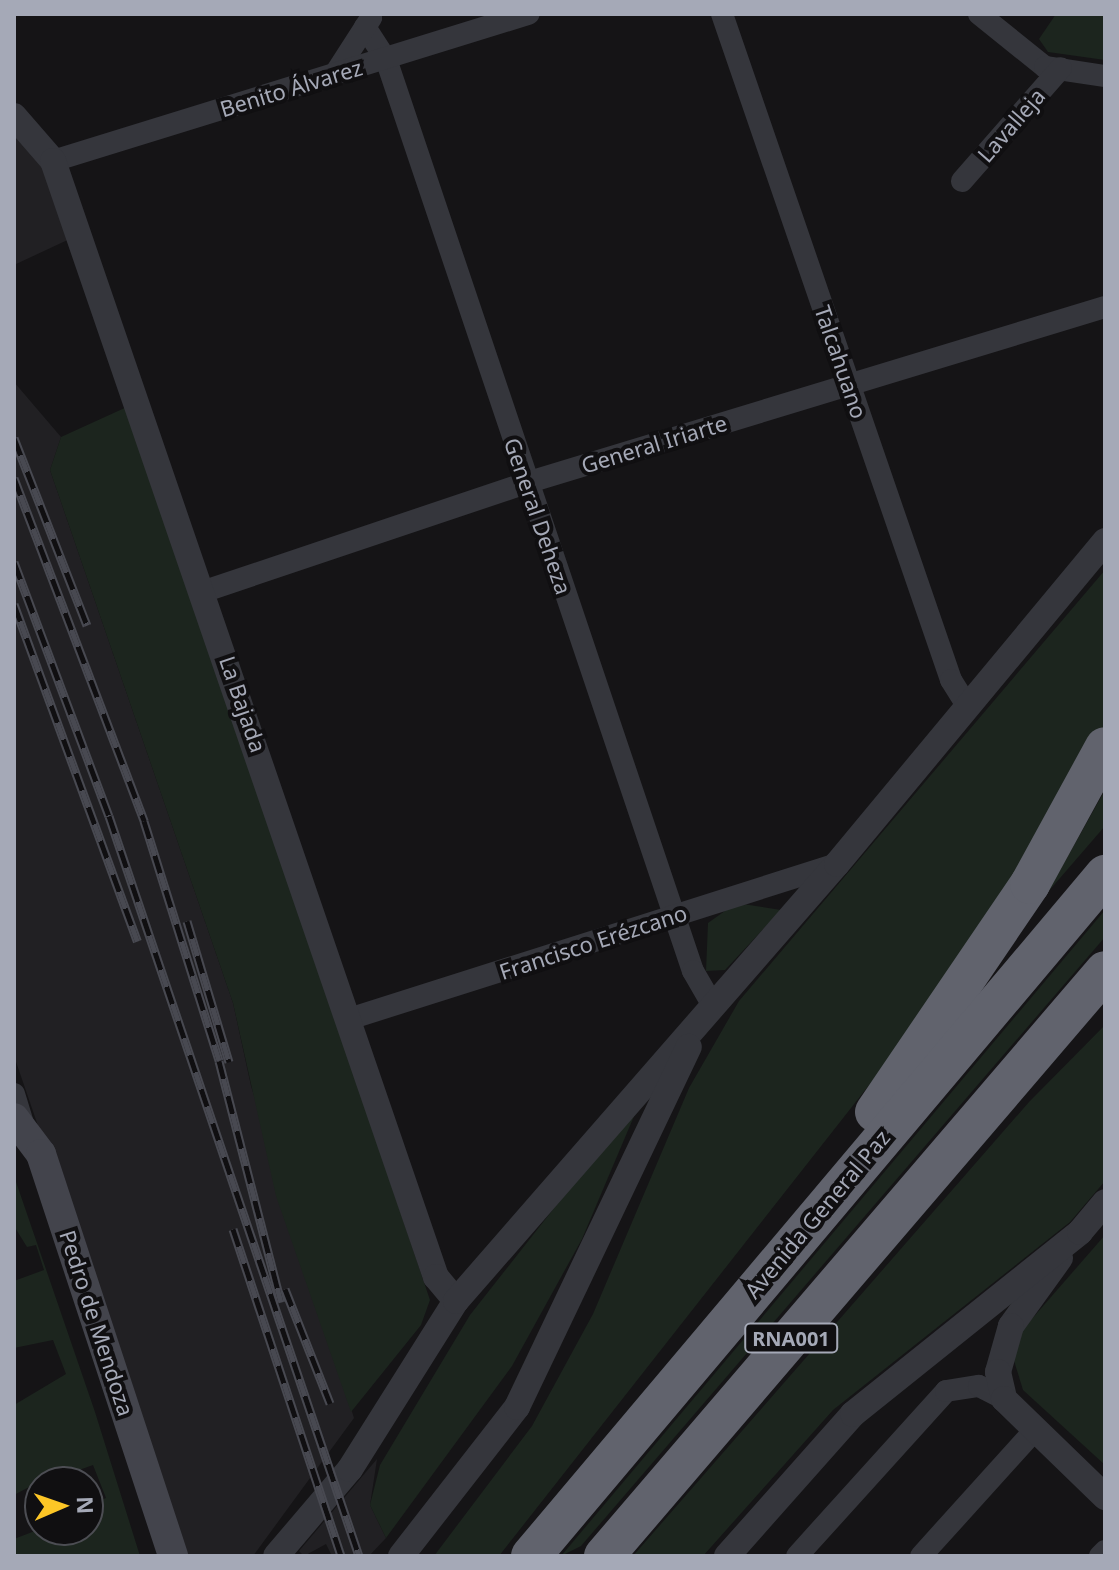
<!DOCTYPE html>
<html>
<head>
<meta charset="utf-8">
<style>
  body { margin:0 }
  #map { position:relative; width:1119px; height:1570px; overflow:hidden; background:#151416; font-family:"Noto Sans",sans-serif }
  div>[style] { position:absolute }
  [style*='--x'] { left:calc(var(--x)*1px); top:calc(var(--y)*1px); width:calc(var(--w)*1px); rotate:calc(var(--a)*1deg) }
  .built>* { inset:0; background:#212023 }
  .green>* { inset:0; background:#1c251e }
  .minor>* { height:22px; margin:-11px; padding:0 11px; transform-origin:11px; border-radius:11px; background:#35363c }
  .tertiary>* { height:26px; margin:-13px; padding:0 13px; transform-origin:13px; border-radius:13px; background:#35363c }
  .secondary>* { height:30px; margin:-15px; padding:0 15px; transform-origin:15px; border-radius:15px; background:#43444c }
  .motorway>* { height:40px; margin:-20px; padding:0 20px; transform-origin:20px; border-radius:20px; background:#61636d }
  .rail>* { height:9px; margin-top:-4.5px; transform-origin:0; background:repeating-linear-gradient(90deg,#100f11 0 18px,#484951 0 36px); box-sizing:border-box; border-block:2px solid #484951 }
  span { translate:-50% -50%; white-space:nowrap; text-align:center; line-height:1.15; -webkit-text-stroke:8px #100f11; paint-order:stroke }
  .shield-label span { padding:2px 6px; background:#100f11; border:2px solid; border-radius:6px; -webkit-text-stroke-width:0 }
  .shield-label { font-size:20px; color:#a5a9b7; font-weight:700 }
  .street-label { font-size:22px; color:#a5a9b7 }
  .frame { position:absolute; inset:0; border:16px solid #a5a9b7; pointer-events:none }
  .north { position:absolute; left:24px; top:1466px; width:80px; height:80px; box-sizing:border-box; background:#100f11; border:2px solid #4c4d53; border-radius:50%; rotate:88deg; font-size:22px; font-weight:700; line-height:32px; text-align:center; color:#a5a9b7 }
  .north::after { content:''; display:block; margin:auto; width:28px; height:36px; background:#fdc626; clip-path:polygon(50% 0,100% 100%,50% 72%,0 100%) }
</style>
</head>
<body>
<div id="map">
  <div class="built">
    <div style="clip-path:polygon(14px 127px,40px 154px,74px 237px,14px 265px)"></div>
    <div style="clip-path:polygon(14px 382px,61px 437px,50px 470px,233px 1003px,251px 1086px,354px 1418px,253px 1556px,186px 1556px,14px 1056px)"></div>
    <div style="clip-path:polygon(377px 1459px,370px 1505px,386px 1538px,369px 1556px,332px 1556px,326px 1544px,304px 1556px,299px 1551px)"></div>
  </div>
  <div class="green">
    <div style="clip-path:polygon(1056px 14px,1105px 14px,1105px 60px,1048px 52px,1039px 39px)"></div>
    <div style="clip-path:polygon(129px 406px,430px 1300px,421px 1325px,351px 1412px,276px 1196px,233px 1003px,50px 470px,61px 437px)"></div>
    <div style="clip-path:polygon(1105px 570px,1105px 725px,976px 949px,499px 1556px,434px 1556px,532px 1426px,593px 1314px,689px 1088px,739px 1001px)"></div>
    <div style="clip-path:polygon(1105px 790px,1105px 826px,1035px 907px,1059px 872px)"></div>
    <div style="clip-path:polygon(736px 903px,781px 910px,725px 970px,706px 971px,708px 923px)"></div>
    <div style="clip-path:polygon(1105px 910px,1105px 937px,581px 1546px,561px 1556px)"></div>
    <div style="clip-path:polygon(1105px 1025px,1105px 1181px,1070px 1222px,833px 1410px,703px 1556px,633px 1556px,1029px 1102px)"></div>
    <div style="clip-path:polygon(643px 1095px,582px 1239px,512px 1366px,386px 1538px,370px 1505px,380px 1465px,470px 1315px)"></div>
    <div style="clip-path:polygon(14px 1176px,95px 1412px,140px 1556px,14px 1556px,14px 1539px,40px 1529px,88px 1530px,89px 1505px,106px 1498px,93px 1465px,68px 1474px,65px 1468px,14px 1495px,14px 1405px,66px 1374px,53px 1340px,14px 1348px,14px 1281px,44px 1270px,36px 1245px,27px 1247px,14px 1226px)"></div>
    <div style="clip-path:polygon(1105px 1235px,1105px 1465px,1023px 1390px,1012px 1354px,1017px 1336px)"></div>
  </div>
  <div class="minor">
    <div style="--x:722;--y:14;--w:704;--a:71.02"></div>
    <div style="--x:951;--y:680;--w:31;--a:58"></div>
    <div style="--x:979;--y:14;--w:85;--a:38.8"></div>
    <div style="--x:1045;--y:67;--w:61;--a:8.5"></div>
    <div style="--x:365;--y:27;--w:38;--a:57"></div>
    <div style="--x:386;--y:59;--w:962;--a:71.4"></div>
    <div style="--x:693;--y:971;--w:38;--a:60"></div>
    <div style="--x:335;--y:74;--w:67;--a:-57.3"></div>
    <div style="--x:53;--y:161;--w:498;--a:-17.2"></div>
    <div style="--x:962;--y:181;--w:150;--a:-48.8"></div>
    <div style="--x:205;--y:591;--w:339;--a:-18.6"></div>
    <div style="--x:526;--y:483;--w:605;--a:-16.91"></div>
    <div style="--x:349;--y:1019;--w:512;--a:-17.62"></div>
    <div style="--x:14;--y:1094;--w:34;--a:73"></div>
    <div style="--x:797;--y:1556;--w:222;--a:-47.9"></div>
    <div style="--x:946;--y:1391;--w:33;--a:-9"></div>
    <div style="--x:979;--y:1386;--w:28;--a:27"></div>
    <div style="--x:921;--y:1556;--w:169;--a:-47.9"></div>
    <div style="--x:1100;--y:1556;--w:7;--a:-45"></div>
  </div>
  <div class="tertiary">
    <div style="--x:14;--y:116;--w:60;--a:49.1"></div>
    <div style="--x:53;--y:161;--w:1180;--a:71.06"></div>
    <div style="--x:436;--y:1277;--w:31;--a:50"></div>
    <div style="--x:1060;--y:1258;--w:84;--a:125.8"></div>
    <div style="--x:1011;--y:1326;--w:48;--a:105.8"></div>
    <div style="--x:998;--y:1372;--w:28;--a:77"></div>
    <div style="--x:1004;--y:1399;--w:141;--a:44.1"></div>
    <div style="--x:276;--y:1556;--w:114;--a:-49.6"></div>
    <div style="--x:350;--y:1469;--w:199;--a:-57.8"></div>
    <div style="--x:456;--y:1301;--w:580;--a:-48.92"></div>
    <div style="--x:837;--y:864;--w:420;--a:-50.3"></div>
    <div style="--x:401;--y:1556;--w:189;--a:-52.1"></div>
    <div style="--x:517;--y:1407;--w:399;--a:-64.5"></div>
    <div style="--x:727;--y:1556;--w:190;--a:-48.4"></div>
    <div style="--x:853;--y:1414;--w:291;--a:-38.7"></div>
    <div style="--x:1080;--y:1232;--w:39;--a:-50"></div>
  </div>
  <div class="secondary">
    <div style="--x:14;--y:1118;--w:45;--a:53.1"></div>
    <div style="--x:41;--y:1154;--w:423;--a:71.8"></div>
  </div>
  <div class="motorway">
    <div style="--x:875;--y:1112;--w:276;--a:-55.8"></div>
    <div style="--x:1030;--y:884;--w:156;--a:-61.3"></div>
    <div style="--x:531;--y:1556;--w:891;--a:-49.87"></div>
    <div style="--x:604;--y:1556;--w:770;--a:-49.42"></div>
  </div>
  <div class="rail">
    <div style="--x:14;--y:438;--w:201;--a:68.7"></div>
    <div style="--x:14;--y:478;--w:367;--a:69.2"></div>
    <div style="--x:144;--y:821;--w:251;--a:72.6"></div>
    <div style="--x:219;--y:1061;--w:249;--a:75.6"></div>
    <div style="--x:14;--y:562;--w:271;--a:69.5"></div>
    <div style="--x:109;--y:816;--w:781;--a:71.33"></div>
    <div style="--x:14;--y:604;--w:359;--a:69.9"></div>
    <div style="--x:187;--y:921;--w:147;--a:73.4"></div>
    <div style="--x:233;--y:1229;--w:344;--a:71.7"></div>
    <div style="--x:285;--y:1289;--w:123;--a:68.5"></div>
  </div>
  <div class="shield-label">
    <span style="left:791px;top:1338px">RNA001</span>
  </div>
  <div class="street-label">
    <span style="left:291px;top:88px;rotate:-17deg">Benito Álvarez</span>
    <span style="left:1011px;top:125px;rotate:-49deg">Lavalleja</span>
    <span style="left:841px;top:362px;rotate:71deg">Talcahuano</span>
    <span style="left:654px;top:444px;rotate:-17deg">General Iriarte</span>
    <span style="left:538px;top:516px;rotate:71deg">General Deheza</span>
    <span style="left:243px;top:704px;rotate:71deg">La Bajada</span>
    <span style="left:593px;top:942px;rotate:-18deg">Francisco Erézcano</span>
    <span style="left:817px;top:1214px;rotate:-50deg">Avenida General Paz</span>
    <span style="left:97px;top:1323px;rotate:72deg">Pedro de Mendoza</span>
  </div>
  <div class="frame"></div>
  <div class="north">N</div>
</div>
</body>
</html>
